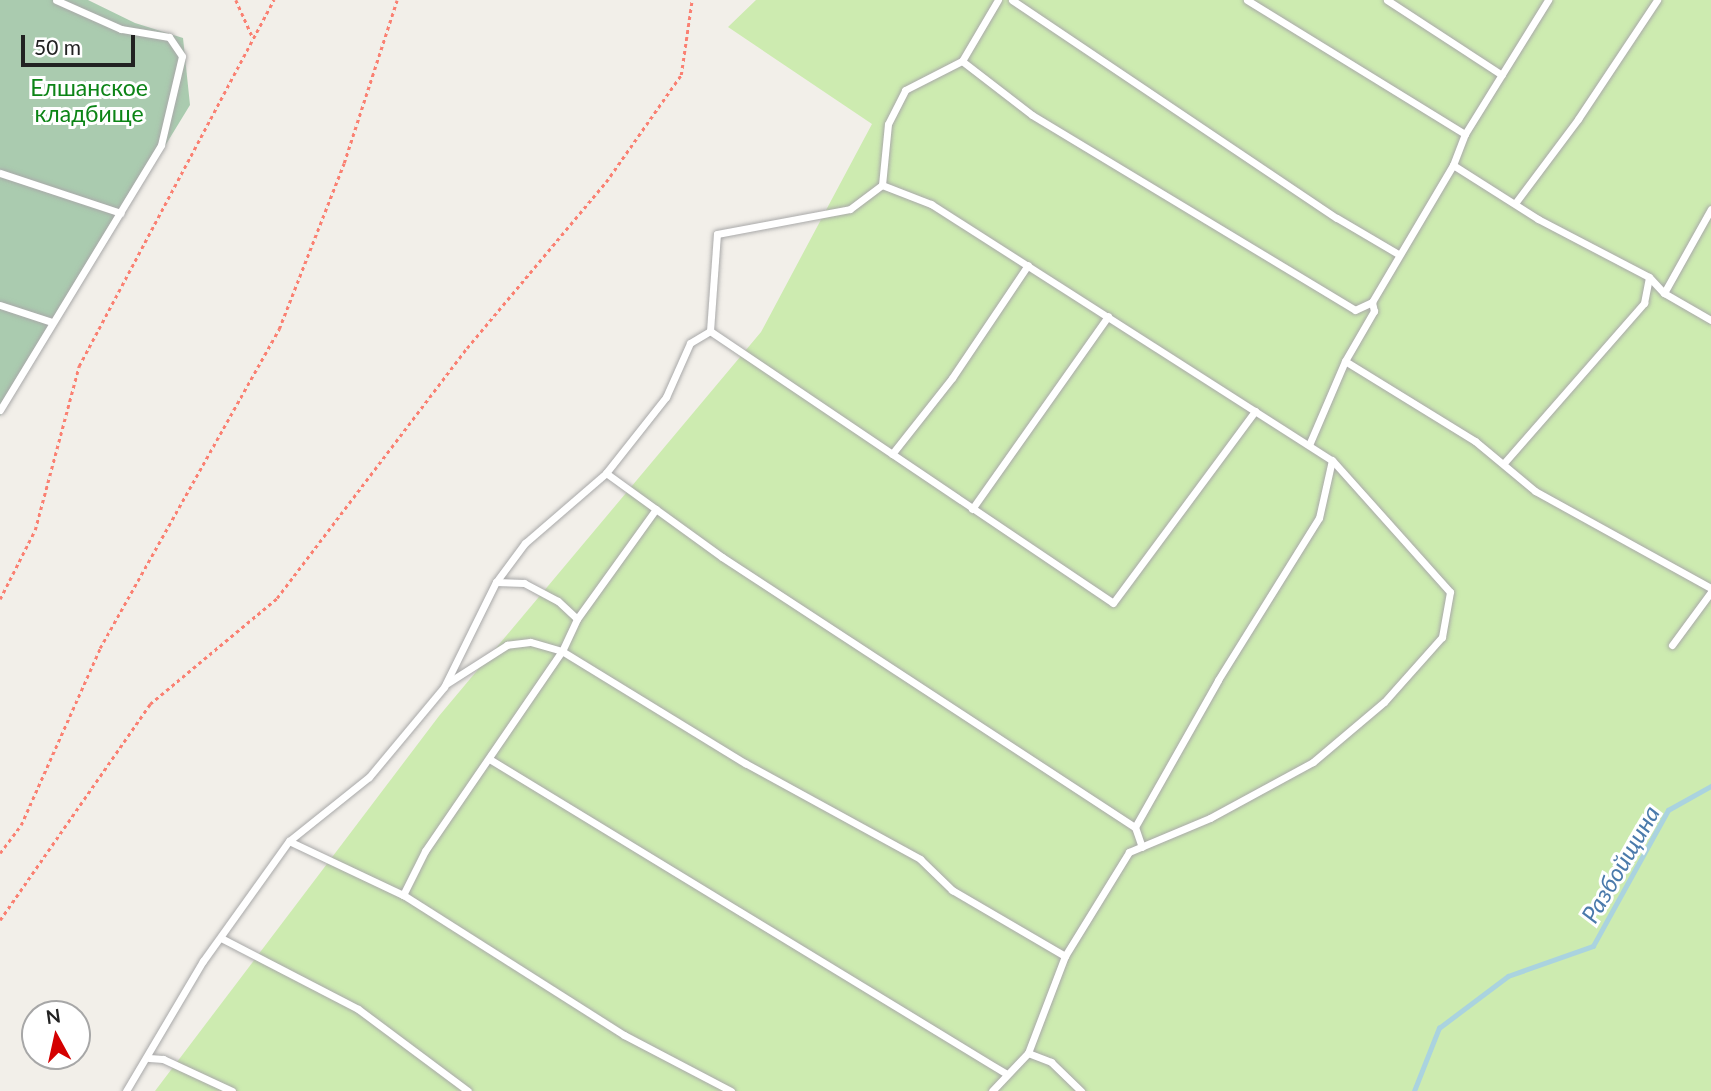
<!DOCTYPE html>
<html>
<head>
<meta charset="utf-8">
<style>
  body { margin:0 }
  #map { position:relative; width:1711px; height:1091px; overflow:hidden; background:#f2efe9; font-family:Lato,sans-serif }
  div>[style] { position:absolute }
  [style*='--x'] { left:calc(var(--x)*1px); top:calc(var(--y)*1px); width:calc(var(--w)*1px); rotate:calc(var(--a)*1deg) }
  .grass>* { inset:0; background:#cdebb0 }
  .cemetery>* { inset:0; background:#aacbaf }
  .stream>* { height:4.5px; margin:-2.25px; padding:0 2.25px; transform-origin:2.25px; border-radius:2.25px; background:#aad3df }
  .path>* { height:2.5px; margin-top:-1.25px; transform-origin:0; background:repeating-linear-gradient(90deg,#fa8072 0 3.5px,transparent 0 7px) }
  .roads { filter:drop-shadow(0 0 2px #a9a9a9) drop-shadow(0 0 2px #a9a9a9) }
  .service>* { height:7px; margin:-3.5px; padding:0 3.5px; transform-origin:3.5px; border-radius:3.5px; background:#fff }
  span { translate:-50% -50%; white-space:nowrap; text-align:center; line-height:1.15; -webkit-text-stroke:6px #fff; paint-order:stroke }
  .park-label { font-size:23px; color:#0c8416 }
  .water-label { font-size:24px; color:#4a7aab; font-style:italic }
  .north { position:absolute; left:21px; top:1000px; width:70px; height:70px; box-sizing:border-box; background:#fff; border:2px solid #a7a7a7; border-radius:50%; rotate:352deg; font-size:19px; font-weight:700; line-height:28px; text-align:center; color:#222 }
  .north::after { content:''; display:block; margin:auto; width:24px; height:32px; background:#d40000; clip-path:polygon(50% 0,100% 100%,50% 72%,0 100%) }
  .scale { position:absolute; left:21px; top:35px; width:114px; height:32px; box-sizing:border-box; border:4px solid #222; border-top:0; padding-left:9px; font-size:21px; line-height:24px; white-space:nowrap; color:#222; -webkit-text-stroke:5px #fff; paint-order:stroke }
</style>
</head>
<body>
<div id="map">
  <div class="grass">
    <div style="clip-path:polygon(756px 0,1711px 0,1711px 1091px,155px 1091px,439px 716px,761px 332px,872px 124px,728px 27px)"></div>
  </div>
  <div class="cemetery">
    <div style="clip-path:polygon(0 0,88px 0,135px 23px,183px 38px,190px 105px,0 416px)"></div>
  </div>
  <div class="stream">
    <div style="--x:1414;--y:1091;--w:68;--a:-68.4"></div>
    <div style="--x:1439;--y:1028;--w:86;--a:-37"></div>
    <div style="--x:1508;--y:976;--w:90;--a:-19.4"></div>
    <div style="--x:1593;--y:946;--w:155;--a:-61.1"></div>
    <div style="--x:1668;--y:810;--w:49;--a:-29.2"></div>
  </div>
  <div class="path">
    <div style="--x:236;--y:0;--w:42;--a:65.9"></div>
    <div style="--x:0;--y:599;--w:77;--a:-63.1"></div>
    <div style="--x:35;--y:530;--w:170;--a:-75"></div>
    <div style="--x:79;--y:366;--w:415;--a:-62"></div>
    <div style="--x:0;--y:853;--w:35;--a:-53"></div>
    <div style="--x:21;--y:825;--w:194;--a:-65.9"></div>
    <div style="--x:100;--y:648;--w:366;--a:-60.7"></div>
    <div style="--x:279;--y:329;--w:178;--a:-68.6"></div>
    <div style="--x:344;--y:163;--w:171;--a:-72"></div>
    <div style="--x:0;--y:920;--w:263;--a:-55.2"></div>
    <div style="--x:150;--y:704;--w:165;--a:-39.8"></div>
    <div style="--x:277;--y:598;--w:314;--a:-52.8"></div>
    <div style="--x:467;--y:348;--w:217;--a:-50.1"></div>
    <div style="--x:606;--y:182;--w:131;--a:-55"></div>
    <div style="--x:681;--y:75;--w:76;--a:-81.7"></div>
  </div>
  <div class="roads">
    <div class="service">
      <div style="--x:1012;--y:0;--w:391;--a:33.9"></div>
      <div style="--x:1337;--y:218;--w:71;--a:30.5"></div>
      <div style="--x:1247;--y:0;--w:256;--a:31.6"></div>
      <div style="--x:1387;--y:0;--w:137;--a:33.1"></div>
      <div style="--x:962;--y:61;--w:88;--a:37.6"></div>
      <div style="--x:1032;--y:115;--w:377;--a:31.1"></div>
      <div style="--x:1355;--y:310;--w:19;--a:-25"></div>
      <div style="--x:1372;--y:302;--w:159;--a:-59.4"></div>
      <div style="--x:1453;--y:165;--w:33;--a:-69"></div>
      <div style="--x:1465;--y:134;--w:158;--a:-58.2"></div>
      <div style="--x:1453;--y:165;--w:101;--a:32.4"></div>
      <div style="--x:1538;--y:219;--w:125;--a:27.6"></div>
      <div style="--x:1649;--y:277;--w:22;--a:47"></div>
      <div style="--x:1664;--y:293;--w:54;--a:29.9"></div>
      <div style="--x:0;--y:173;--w:127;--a:18.3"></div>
      <div style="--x:882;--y:185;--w:53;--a:21.2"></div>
      <div style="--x:931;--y:204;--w:476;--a:32.6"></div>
      <div style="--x:1332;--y:460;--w:177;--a:48.2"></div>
      <div style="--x:1450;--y:592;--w:46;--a:100.1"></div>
      <div style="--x:1442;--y:637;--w:87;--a:131.7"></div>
      <div style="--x:1384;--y:702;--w:93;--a:139.8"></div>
      <div style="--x:1313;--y:762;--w:117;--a:151.5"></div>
      <div style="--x:1210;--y:818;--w:88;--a:157.2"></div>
      <div style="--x:1129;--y:852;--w:122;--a:121.6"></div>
      <div style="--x:1065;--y:956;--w:104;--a:110.9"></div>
      <div style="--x:1028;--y:1053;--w:52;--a:133.5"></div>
      <div style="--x:1516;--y:202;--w:104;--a:-53.2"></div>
      <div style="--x:1578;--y:119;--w:143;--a:-56.4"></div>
      <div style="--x:1664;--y:293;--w:96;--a:-60.8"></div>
      <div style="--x:0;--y:305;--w:55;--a:18.1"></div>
      <div style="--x:710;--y:331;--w:486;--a:34"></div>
      <div style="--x:1113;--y:603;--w:239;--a:-53.5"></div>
      <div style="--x:1345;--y:361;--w:153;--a:31.6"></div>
      <div style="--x:1475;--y:441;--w:78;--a:39.8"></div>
      <div style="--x:1535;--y:491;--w:201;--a:28.9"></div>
      <div style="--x:0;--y:410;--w:310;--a:-58.7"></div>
      <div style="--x:161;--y:145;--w:91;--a:-76.7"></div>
      <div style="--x:182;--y:56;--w:23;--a:-124"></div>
      <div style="--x:169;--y:37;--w:49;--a:-170.5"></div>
      <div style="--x:121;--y:29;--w:71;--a:-156"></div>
      <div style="--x:1309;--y:445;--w:91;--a:-66.8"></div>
      <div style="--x:1345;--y:361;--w:58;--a:-59.9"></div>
      <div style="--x:1374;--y:311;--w:9;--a:-103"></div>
      <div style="--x:892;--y:454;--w:97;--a:-51.7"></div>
      <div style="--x:952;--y:378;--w:136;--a:-56.1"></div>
      <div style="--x:1504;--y:463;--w:213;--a:-48.8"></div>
      <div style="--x:1644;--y:303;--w:26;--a:-79"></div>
      <div style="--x:606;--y:473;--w:143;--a:35.9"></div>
      <div style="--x:722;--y:557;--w:493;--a:33.2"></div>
      <div style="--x:1135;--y:827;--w:169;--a:-60.5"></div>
      <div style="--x:1218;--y:680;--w:191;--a:-58.1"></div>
      <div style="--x:1319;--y:518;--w:59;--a:-77.4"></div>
      <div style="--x:656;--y:509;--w:135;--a:125.7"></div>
      <div style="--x:577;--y:619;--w:35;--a:115"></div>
      <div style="--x:562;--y:651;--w:215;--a:31.5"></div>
      <div style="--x:745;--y:763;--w:200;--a:28.7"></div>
      <div style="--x:920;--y:859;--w:45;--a:44.1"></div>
      <div style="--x:952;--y:890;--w:131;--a:30.3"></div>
      <div style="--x:972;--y:509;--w:236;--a:-54.8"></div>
      <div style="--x:496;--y:582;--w:28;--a:2"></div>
      <div style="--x:524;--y:583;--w:38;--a:28"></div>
      <div style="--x:558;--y:601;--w:26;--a:43"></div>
      <div style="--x:1672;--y:645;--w:66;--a:-53.7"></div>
      <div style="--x:491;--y:760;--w:602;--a:31.34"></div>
      <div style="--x:1135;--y:827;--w:21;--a:71"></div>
      <div style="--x:403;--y:895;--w:49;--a:-63.4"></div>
      <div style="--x:425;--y:851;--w:242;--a:-55.6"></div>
      <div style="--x:562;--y:651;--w:33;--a:-164"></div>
      <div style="--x:530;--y:642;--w:23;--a:173"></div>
      <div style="--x:507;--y:645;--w:72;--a:147.4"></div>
      <div style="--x:221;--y:938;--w:154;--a:27.4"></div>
      <div style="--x:358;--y:1009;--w:137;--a:36.7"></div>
      <div style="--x:1028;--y:1053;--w:25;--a:21"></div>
      <div style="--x:1051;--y:1062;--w:42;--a:44"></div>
      <div style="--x:149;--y:1058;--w:14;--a:4"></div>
      <div style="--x:163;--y:1059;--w:76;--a:24.9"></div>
      <div style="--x:126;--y:1091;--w:151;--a:-59.4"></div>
      <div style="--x:203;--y:961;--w:148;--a:-54.4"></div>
      <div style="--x:731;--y:1091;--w:121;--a:-152.4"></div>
      <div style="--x:624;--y:1035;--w:262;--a:-147.6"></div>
      <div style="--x:403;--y:895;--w:126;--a:-154.7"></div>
      <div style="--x:289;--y:841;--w:102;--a:-38.7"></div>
      <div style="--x:369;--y:777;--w:117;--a:-50.2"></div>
      <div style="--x:444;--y:687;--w:117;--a:-63.7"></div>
      <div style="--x:496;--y:582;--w:49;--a:-53.4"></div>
      <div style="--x:525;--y:543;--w:107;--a:-40.8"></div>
      <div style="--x:606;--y:473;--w:97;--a:-51.7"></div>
      <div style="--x:666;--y:397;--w:59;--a:-66"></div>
      <div style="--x:690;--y:343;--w:23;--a:-31"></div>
      <div style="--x:710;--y:331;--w:97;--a:-85.9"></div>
      <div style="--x:717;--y:234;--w:135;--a:-10.6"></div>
      <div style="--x:850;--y:209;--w:40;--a:-37"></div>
      <div style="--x:882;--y:185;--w:61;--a:-84.4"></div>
      <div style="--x:888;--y:124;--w:38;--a:-63"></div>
      <div style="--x:905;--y:90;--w:64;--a:-27"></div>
      <div style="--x:962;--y:61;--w:71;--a:-59.5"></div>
    </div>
  </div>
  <div class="park-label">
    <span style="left:89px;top:100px">Елшанское<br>кладбище</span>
  </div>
  <div class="water-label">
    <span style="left:1620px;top:864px;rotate:-60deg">Разбойщина</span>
  </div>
  <div class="north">N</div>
  <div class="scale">50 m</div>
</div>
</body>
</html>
